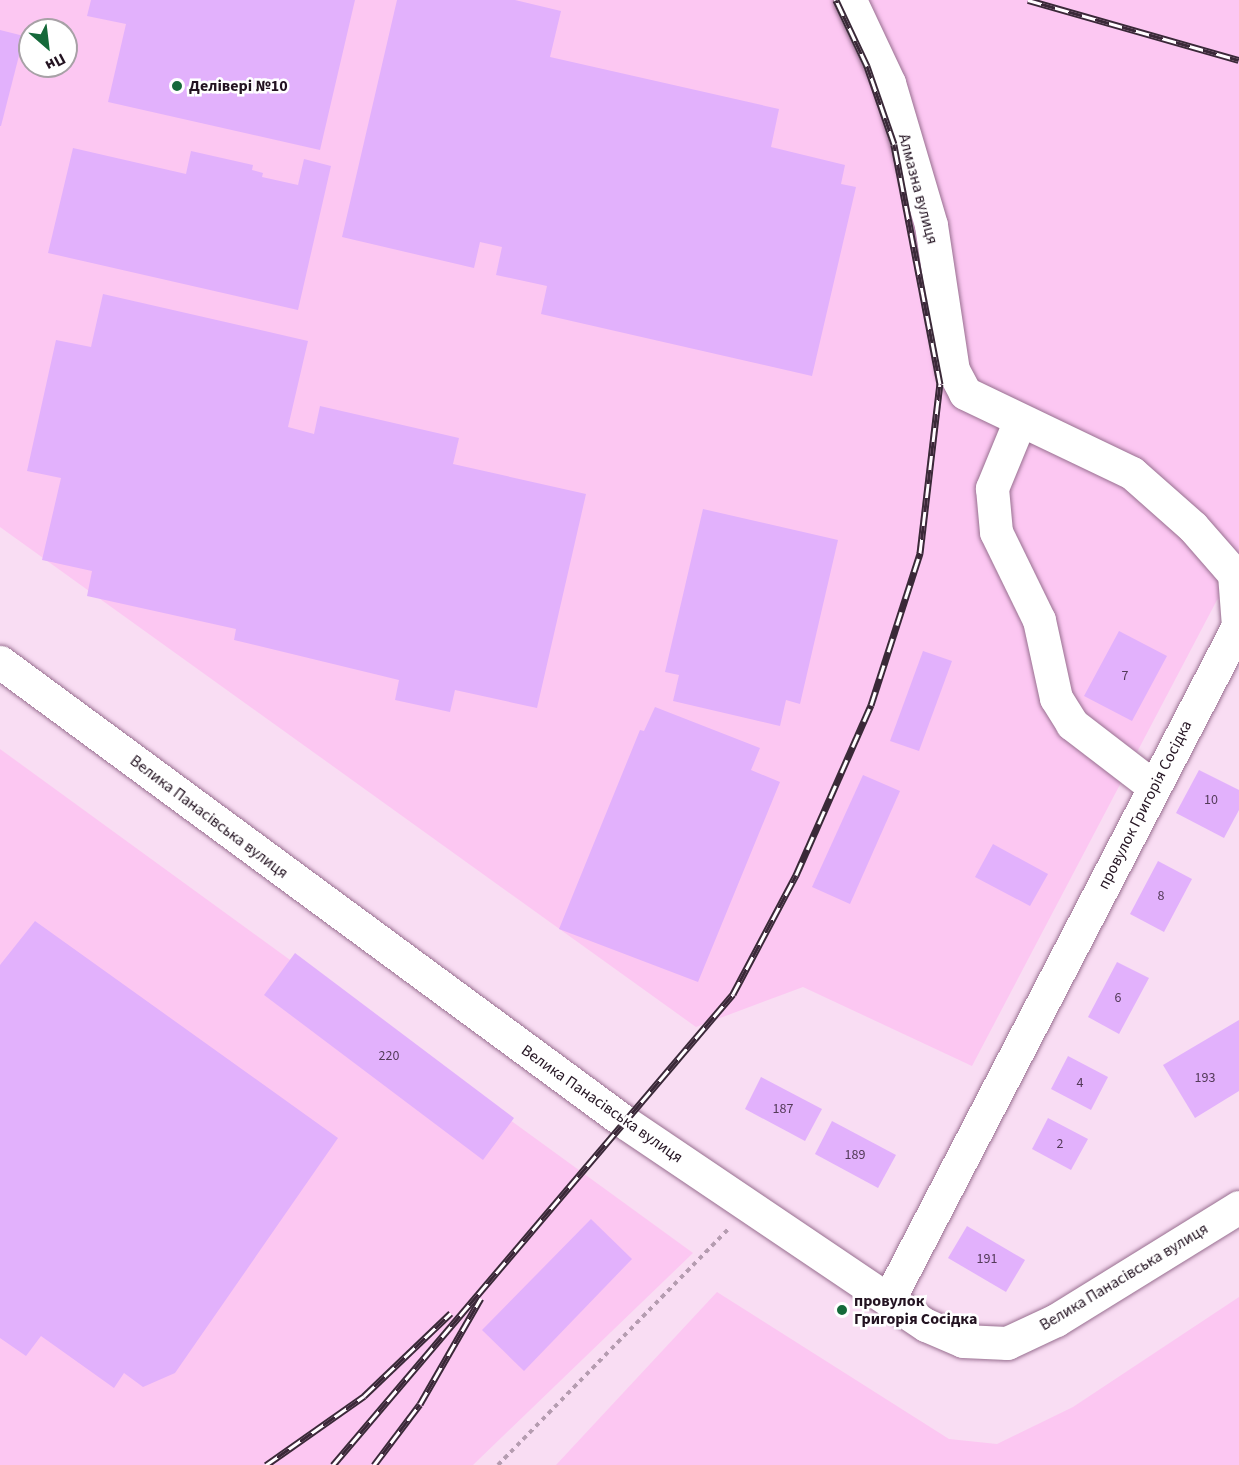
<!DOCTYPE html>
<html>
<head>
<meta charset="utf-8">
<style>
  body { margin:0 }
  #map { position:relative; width:1239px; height:1465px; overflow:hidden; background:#f9ddf3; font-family:"Source Sans 3",sans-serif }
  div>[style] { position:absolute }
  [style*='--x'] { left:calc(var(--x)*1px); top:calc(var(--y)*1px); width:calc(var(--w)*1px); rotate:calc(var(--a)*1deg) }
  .built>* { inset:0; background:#fcc7f2 }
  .building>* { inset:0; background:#e2b1fc }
  .path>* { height:4px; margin-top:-2px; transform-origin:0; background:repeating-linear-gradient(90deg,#b59cb0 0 4.5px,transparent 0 9px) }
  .roads { filter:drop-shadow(0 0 2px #986f90) drop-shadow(0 0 2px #986f90) }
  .minor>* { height:33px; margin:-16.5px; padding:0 16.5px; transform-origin:16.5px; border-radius:16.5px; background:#fff }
  .rail>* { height:7px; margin-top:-3.5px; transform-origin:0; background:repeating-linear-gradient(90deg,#fff 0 14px,#3a2938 0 28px); box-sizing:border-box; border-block:2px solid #3a2938 }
  .dots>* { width:16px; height:16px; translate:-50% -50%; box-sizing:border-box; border:3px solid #fff; border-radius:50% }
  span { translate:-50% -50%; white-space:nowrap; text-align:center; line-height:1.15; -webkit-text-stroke:5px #fff; paint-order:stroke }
  .number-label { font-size:14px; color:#533a58 }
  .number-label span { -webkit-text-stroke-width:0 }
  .poi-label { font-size:16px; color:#231321; font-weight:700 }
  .left { translate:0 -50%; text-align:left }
  .street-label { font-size:16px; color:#231321 }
  .north { position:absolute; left:18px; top:18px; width:60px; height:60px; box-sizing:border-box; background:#fff; border:2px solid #a7a1a6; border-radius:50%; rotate:152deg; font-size:16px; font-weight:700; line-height:24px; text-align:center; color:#231321 }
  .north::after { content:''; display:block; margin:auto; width:21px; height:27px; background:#15693a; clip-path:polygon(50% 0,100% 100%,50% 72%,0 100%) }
</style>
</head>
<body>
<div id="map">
  <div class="built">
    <div style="clip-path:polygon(evenodd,0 0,1239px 0,1239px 583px,1217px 600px,972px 1066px,803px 987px,696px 1027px,0 527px,0 0,30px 30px,66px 30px,66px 66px,30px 66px,30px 30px)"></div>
    <div style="clip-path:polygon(0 749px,693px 1253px,473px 1465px,0 1465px)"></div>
    <div style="clip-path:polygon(717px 1292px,949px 1439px,997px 1444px,1073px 1407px,1239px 1297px,1239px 1465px,556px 1465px)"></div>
  </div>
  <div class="building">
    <div style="clip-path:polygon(91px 0,355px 0,320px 150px,108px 102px,126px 24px,87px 16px)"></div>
    <div style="clip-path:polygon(397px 0,515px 0,561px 11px,550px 57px,779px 109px,771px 147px,845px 165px,841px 184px,856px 187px,812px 376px,541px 314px,547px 286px,496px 275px,502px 247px,480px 242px,474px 268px,342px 237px)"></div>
    <div style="clip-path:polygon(0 30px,24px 36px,1px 126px,0 126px)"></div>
    <div style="clip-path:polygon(73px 148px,186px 174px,191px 151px,253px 165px,252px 170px,263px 173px,262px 177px,298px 185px,304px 159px,331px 166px,298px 310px,48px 253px)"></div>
    <div style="clip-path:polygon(103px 294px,308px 341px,288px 427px,314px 434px,320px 406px,459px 438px,453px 464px,586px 494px,537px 708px,455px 690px,450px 712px,395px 700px,399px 680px,234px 640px,236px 629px,87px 596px,92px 571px,42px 560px,61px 478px,27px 471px,56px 340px,91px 347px)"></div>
    <div style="clip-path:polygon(703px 509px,838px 540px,800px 704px,786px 700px,780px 726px,673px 701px,679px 675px,665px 672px)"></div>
    <div style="clip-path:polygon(1119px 631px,1167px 656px,1132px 721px,1084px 696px)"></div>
    <div style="clip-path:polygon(923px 651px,952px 661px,919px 751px,890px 741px)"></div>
    <div style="clip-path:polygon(655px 707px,760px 748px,751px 770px,780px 782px,698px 982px,559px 929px,640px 730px,644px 731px)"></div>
    <div style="clip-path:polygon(1199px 770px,1239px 790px,1239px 810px,1224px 838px,1176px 813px)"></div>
    <div style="clip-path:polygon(863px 775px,900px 791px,850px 904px,812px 887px)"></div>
    <div style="clip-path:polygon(993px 844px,1048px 874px,1030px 906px,975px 877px)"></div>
    <div style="clip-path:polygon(1158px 861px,1192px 879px,1164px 932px,1130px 914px)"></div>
    <div style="clip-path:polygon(35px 921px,338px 1138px,175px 1373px,143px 1387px,124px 1373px,114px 1388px,41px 1336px,26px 1356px,0 1338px,0 965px)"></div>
    <div style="clip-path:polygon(295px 953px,514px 1118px,483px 1160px,264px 995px)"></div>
    <div style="clip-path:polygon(1117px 962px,1149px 978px,1119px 1034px,1088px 1017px)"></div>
    <div style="clip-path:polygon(1239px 1020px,1239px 1091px,1195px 1118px,1163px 1065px)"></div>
    <div style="clip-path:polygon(1068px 1056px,1108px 1077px,1091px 1110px,1051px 1089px)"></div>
    <div style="clip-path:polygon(761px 1077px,822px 1109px,805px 1141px,745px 1109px)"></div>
    <div style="clip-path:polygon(1048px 1118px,1088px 1139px,1071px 1170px,1032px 1149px)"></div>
    <div style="clip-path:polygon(832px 1121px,896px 1155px,878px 1188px,815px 1154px)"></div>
    <div style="clip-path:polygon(591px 1219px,632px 1259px,524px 1371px,482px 1330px)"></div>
    <div style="clip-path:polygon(967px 1226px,1025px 1260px,1006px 1292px,948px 1258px)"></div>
  </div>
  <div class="path">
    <div style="--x:498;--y:1465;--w:330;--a:-45.7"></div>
  </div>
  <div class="roads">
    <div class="minor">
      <div style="--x:850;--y:0;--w:92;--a:64.8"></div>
      <div style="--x:889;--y:83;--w:148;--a:73.5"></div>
      <div style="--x:931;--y:225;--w:147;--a:81.4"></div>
      <div style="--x:953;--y:370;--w:26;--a:62"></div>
      <div style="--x:965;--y:393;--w:185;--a:25.6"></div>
      <div style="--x:1132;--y:473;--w:81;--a:41.5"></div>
      <div style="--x:1193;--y:527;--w:62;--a:48.9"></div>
      <div style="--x:1234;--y:574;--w:52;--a:85.6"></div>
      <div style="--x:1238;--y:626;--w:758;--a:117.41"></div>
      <div style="--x:1020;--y:420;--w:74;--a:112.4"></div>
      <div style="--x:992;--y:488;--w:44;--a:84.8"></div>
      <div style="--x:996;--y:532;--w:98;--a:64"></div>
      <div style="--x:1039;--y:620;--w:80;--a:77.7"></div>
      <div style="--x:1056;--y:698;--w:31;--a:58"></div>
      <div style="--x:1072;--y:724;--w:103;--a:37.5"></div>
      <div style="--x:0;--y:662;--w:777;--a:36.37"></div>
      <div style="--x:626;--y:1123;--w:362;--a:34"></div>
      <div style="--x:926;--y:1325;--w:40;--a:23.4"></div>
      <div style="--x:963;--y:1341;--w:44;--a:2.6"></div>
      <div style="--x:1007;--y:1343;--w:54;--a:-25.1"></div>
      <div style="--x:1056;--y:1320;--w:215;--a:-31.7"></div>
    </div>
  </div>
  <div class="rail">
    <div style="--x:1028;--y:0;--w:219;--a:15.9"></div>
    <div style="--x:266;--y:1465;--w:120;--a:-35.1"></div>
    <div style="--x:364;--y:1396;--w:120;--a:-43.7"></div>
    <div style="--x:333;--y:1465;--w:618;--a:-49.66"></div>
    <div style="--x:733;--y:994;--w:135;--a:-62.1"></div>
    <div style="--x:796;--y:875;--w:186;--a:-66.2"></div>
    <div style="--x:871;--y:705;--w:160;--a:-72.1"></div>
    <div style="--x:920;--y:553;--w:170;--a:-83.3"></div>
    <div style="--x:940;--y:384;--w:244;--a:-100.9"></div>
    <div style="--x:894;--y:144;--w:83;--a:-109.1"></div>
    <div style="--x:867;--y:66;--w:73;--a:-115.2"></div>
    <div style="--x:374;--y:1465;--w:76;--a:-53"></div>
    <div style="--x:420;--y:1404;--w:122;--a:-60.1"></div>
  </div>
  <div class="dots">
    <div style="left:177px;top:86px;background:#15693a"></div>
    <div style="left:842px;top:1310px;background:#15693a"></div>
  </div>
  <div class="number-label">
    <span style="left:1125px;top:676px">7</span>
    <span style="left:1211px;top:800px">10</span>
    <span style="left:1161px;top:896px">8</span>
    <span style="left:1118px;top:998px">6</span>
    <span style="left:389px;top:1056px">220</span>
    <span style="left:1205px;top:1078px">193</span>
    <span style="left:1080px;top:1083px">4</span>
    <span style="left:783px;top:1109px">187</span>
    <span style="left:1060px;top:1144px">2</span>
    <span style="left:855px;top:1155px">189</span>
    <span style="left:987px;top:1259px">191</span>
  </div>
  <div class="poi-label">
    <span class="left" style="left:189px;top:86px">Делівері №10</span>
    <span class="left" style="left:854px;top:1310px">провулок<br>Григорія Сосідка</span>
  </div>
  <div class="street-label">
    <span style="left:918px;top:189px;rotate:75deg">Алмазна вулиця</span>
    <span style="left:1145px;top:805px;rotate:-63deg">провулок Григорія Сосідка</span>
    <span style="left:209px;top:817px;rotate:37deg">Велика Панасівська вулиця</span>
    <span style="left:602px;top:1104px;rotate:35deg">Велика Панасівська вулиця</span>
    <span style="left:1124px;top:1277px;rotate:-31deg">Велика Панасівська вулиця</span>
  </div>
  <div class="north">Пн</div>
</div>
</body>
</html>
